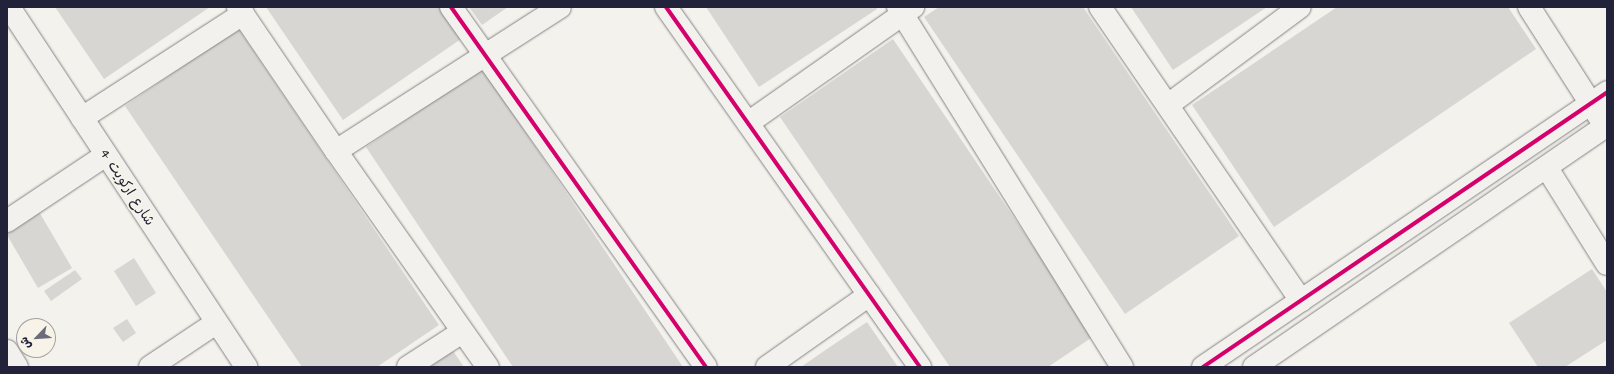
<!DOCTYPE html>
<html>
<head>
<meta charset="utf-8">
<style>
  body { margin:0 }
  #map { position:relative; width:1614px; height:374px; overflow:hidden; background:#f4f2ec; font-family:"Architects Daughter","Playpen Sans Arabic",sans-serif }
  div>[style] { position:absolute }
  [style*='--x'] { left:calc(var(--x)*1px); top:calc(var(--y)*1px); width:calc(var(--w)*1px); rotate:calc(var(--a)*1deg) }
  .building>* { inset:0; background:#d7d6d3 }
  .roads { filter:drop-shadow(0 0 1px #858486) drop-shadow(0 0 1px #858486) }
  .minor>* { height:22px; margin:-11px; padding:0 11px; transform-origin:11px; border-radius:11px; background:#f2f1ed }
  .tertiary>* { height:22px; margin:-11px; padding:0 11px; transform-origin:11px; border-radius:11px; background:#f2f1ed }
  .cycleway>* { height:4px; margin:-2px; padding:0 2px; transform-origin:2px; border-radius:2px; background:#d6006c }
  span { translate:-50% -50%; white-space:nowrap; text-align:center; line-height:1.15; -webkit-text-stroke:3.5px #f7f3e8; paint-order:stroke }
  .street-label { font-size:14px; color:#22223b }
  .frame { position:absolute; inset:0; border:8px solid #22223b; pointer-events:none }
  .north { position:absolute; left:16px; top:318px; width:40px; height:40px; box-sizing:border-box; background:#f7f3e8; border:1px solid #a29fa3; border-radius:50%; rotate:245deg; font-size:11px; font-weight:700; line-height:16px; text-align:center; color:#22223b }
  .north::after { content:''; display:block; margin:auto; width:14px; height:18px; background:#6c6b79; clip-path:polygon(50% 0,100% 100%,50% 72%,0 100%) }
</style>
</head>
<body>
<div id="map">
  <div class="building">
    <div style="clip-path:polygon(55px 7px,210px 7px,104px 79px)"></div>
    <div style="clip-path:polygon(266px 7px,439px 7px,461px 39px,343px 120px)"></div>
    <div style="clip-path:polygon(469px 7px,508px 7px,482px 25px)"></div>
    <div style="clip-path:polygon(706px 7px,876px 7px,877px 9px,759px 87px)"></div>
    <div style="clip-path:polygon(939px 7px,1083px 7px,1239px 236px,1125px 314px,924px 17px)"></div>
    <div style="clip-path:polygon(1131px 7px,1267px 7px,1173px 70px)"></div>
    <div style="clip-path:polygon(1337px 7px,1508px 7px,1536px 49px,1274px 227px,1192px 105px)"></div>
    <div style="clip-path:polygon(238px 28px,439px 325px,377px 367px,302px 367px,125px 106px)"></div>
    <div style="clip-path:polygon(893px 39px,1094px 336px,1048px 367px,950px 367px,780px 117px)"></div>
    <div style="clip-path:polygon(482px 68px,545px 161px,683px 367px,513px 367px,366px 147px)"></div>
    <div style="clip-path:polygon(38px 210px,72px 268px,38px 288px,7px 235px,7px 229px)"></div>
    <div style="clip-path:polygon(134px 258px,156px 293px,136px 306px,114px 271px)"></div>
    <div style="clip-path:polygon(1592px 269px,1607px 292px,1607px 340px,1565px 367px,1538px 367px,1509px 323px)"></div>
    <div style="clip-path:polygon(75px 270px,82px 279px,51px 301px,44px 291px)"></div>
    <div style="clip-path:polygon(127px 319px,136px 333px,123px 342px,113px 328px)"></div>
    <div style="clip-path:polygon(867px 322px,898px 367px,801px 367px,824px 351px)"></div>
    <div style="clip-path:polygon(453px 351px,464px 367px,430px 367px)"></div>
  </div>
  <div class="roads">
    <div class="minor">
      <div style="--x:9;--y:7;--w:431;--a:56.6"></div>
      <div style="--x:238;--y:7;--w:174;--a:55.8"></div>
      <div style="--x:336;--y:151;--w:264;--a:54.9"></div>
      <div style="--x:451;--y:7;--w:441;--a:54.7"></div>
      <div style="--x:666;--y:7;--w:441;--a:54.8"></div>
      <div style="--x:898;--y:7;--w:424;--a:58.1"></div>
      <div style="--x:1100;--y:7;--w:356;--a:55.6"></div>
      <div style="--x:1529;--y:7;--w:141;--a:57.4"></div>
      <div style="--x:1168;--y:105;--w:164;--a:-36.6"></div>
      <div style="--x:82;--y:118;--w:192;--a:-32.9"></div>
      <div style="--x:748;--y:123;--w:202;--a:-35.1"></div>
      <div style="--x:336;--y:151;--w:266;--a:-32.7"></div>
      <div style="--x:1547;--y:168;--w:113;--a:58"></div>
      <div style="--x:7;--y:221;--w:119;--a:-33.7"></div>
      <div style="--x:7;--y:351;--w:19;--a:58"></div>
      <div style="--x:150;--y:367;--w:79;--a:-33.7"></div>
      <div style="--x:408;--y:367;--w:64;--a:-32.9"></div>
      <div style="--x:767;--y:367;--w:125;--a:-35.2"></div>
    </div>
    <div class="tertiary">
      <div style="--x:1203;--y:367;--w:489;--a:-34.2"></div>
      <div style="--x:1254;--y:367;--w:428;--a:-34.4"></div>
    </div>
  </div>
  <div class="cycleway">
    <div style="--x:451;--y:7;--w:441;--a:54.7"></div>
    <div style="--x:666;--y:7;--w:441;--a:54.8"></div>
    <div style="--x:1203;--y:367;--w:489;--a:-34.2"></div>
  </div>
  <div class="street-label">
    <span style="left:127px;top:187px;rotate:57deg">شارع اركويت 4</span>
  </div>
  <div class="frame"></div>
  <div class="north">ش</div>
</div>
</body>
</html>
